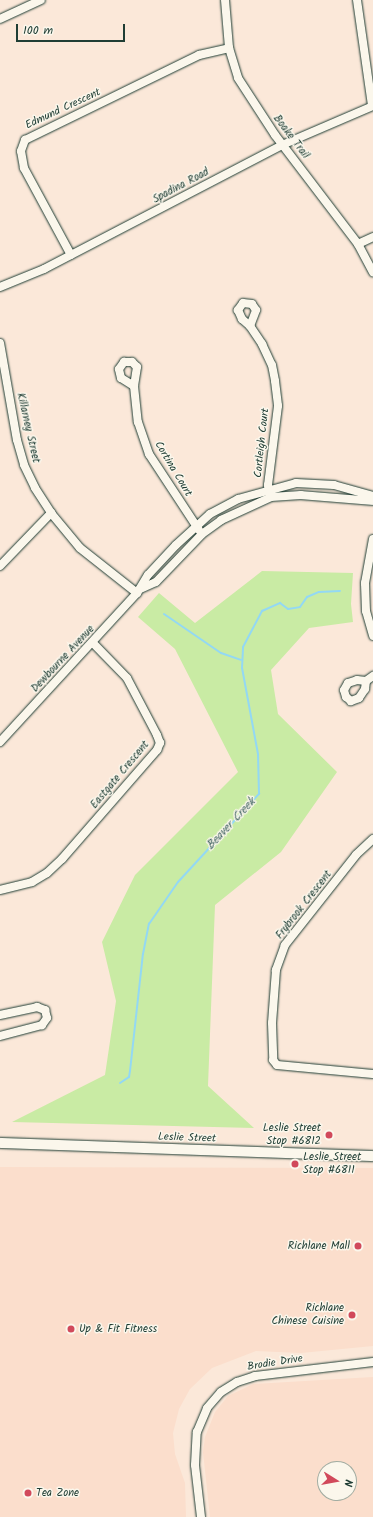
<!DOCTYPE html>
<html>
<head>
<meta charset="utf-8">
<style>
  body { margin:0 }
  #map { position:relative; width:373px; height:1517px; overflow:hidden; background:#fbe8d9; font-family:Kalam,sans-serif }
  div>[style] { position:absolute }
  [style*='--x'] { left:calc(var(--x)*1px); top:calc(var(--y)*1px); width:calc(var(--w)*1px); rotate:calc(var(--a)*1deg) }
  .built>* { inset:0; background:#fbdecc }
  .green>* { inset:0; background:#c9eba4 }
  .stream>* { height:2px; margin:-1px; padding:0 1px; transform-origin:1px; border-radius:1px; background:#93d8f4 }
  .roads { filter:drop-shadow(0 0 1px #1f3d34) drop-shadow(0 0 1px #1f3d34) }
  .minor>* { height:8px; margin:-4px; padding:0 4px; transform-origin:4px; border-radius:4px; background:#fbf7ec }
  .major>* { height:10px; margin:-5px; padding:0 5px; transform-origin:5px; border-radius:5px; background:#fbf7ec }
  .dots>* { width:11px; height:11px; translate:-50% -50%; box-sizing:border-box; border:2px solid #fbf7ec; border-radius:50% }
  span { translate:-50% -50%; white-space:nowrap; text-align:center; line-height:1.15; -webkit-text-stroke:3px #fbf7ec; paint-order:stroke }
  .street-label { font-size:11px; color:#1f3d34 }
  .poi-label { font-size:11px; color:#1f3d34 }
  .right { translate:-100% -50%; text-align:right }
  .left { translate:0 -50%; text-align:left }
  .water-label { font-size:12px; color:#365c5a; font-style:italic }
  .north { position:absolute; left:317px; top:1461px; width:40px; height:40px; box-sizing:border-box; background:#fbf7ec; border:1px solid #a3ada2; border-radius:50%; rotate:101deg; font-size:11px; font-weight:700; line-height:16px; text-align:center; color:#1f3d34 }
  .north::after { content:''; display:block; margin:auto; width:14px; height:18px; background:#d1495b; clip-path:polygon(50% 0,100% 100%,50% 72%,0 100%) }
  .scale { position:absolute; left:16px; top:24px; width:109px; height:18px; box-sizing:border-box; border:2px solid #1f3d34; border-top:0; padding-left:5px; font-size:12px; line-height:14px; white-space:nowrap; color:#1f3d34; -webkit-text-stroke:3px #fbf7ec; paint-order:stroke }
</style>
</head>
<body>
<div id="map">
  <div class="built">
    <div style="clip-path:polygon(0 1167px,373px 1168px,373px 1346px,301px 1353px,256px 1351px,212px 1368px,190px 1389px,179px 1409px,173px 1433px,175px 1454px,185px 1483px,186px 1517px,0 1517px)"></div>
    <div style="clip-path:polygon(evenodd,373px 1377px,373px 1517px,210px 1517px,203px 1452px,205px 1437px,215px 1412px,228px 1396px,253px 1384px,373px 1377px,325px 1469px,349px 1469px,349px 1493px,325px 1493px,325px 1469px)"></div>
  </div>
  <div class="green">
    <div style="clip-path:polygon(262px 571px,353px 573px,351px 604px,353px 622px,309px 628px,271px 670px,278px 714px,337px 772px,281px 852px,215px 905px,208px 1086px,254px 1128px,12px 1122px,105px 1075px,116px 1001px,102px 942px,135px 875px,238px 772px,175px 649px,138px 617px,159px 593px,195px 623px)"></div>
  </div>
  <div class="stream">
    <div style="--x:164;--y:614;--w:69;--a:34.4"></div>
    <div style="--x:221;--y:653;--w:21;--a:19"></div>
    <div style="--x:120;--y:1083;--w:11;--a:-34"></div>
    <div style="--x:129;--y:1077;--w:6;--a:-81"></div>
    <div style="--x:130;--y:1071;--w:118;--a:-83.7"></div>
    <div style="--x:143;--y:954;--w:31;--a:-79"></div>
    <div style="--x:149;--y:924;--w:51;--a:-55.4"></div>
    <div style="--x:178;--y:882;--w:120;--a:-47.4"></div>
    <div style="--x:259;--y:794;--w:40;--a:-91.4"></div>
    <div style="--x:258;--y:754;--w:87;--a:-100.5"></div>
    <div style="--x:242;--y:668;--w:21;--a:-87"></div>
    <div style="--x:243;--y:647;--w:41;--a:-62.2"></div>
    <div style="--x:262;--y:611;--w:20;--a:-24"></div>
    <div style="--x:280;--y:603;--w:10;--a:37"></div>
    <div style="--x:288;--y:609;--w:12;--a:-9"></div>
    <div style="--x:300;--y:607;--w:12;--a:-55"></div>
    <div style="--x:307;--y:597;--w:13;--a:-23"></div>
    <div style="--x:319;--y:592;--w:21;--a:-3"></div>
  </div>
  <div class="roads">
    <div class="minor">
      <div style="--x:225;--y:0;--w:48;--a:85.2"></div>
      <div style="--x:229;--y:48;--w:31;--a:73"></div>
      <div style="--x:238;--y:78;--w:68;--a:57"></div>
      <div style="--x:275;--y:135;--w:137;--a:52.7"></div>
      <div style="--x:358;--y:244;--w:32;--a:62"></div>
      <div style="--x:357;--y:0;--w:107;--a:81.9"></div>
      <div style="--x:0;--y:19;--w:45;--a:-24.9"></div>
      <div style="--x:358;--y:244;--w:17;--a:-25"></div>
      <div style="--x:71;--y:255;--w:99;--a:-118.4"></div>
      <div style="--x:24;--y:168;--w:17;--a:-100"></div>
      <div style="--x:21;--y:151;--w:12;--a:-70"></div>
      <div style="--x:25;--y:140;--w:194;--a:-26"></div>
      <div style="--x:199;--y:55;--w:31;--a:-13"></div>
      <div style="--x:0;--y:287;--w:48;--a:-22.2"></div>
      <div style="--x:44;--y:269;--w:268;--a:-27.5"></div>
      <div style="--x:282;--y:145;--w:99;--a:-23.2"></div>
      <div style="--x:250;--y:326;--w:17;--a:-69"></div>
      <div style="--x:256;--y:310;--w:7;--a:-124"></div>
      <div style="--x:252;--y:304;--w:9;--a:-174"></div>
      <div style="--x:243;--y:303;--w:9;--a:126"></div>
      <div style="--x:238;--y:310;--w:10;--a:66"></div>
      <div style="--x:242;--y:319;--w:11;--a:41"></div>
      <div style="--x:250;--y:326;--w:22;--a:56"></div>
      <div style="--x:262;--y:344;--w:23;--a:65"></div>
      <div style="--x:272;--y:365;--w:16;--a:79"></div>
      <div style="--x:275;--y:381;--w:25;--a:83"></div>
      <div style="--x:278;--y:406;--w:80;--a:97.2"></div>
      <div style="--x:268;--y:485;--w:9;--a:77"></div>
      <div style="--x:0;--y:343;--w:98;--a:80.1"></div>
      <div style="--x:17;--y:440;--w:26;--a:74"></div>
      <div style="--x:24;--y:465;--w:25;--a:64"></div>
      <div style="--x:35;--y:488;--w:30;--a:57"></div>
      <div style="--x:51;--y:513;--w:45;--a:50.4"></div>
      <div style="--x:80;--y:548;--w:73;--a:38.3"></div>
      <div style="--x:134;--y:386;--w:15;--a:-148"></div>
      <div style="--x:121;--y:378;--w:9;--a:-103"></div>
      <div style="--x:119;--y:369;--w:9;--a:-54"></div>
      <div style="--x:124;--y:362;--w:8;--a:0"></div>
      <div style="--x:132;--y:362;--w:7;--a:45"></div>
      <div style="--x:137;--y:367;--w:19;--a:99"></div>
      <div style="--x:134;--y:386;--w:36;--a:84"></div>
      <div style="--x:138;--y:422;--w:34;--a:71"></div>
      <div style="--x:149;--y:454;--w:91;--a:56.7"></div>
      <div style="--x:373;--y:539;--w:45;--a:100.3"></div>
      <div style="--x:365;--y:583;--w:28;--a:88"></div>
      <div style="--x:366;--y:611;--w:26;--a:74"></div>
      <div style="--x:0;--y:566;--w:74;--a:-46.1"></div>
      <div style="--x:140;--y:589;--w:17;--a:-24"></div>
      <div style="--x:156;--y:582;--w:66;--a:-46.2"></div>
      <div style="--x:202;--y:534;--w:24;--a:-36"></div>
      <div style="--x:221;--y:520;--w:55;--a:-24.7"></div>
      <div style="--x:271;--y:497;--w:30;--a:-4"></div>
      <div style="--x:301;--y:495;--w:72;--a:4.8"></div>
      <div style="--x:357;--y:680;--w:9;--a:6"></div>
      <div style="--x:366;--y:681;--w:8;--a:97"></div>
      <div style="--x:365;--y:689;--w:11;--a:124"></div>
      <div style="--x:359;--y:698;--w:9;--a:159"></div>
      <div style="--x:351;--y:701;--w:6;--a:-141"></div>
      <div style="--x:346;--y:697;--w:7;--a:-106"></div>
      <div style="--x:344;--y:690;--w:8;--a:-60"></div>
      <div style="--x:348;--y:683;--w:9;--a:-18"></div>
      <div style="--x:366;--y:681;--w:9;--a:-36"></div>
      <div style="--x:0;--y:742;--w:202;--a:-47.4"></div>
      <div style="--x:137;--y:593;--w:21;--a:-59"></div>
      <div style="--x:148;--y:575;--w:41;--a:-47"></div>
      <div style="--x:176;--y:545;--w:46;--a:-42.4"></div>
      <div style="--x:210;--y:514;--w:32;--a:-28"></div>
      <div style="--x:238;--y:499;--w:60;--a:-15.4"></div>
      <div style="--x:296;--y:483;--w:38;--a:3"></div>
      <div style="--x:334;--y:485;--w:41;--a:15.8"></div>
      <div style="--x:373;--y:839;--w:23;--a:137"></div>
      <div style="--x:356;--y:855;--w:115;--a:128.3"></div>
      <div style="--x:285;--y:945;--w:27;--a:110"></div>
      <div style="--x:276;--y:970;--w:53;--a:94.3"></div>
      <div style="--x:272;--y:1023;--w:37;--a:88"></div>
      <div style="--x:273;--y:1060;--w:6;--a:51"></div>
      <div style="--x:277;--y:1065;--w:96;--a:5.4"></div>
      <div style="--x:0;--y:890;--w:33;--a:-14"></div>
      <div style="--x:32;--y:882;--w:17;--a:-31"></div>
      <div style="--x:47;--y:873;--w:21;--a:-43"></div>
      <div style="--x:62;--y:859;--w:145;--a:-48.9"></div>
      <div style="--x:157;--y:750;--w:8;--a:-67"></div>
      <div style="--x:160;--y:743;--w:9;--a:-111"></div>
      <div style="--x:157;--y:735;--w:64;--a:-117.8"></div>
      <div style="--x:127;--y:678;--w:49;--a:-134.2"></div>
      <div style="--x:0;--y:1015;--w:38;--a:-12"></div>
      <div style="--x:37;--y:1007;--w:9;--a:21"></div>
      <div style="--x:45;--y:1010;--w:8;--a:76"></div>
      <div style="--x:47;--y:1018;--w:9;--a:126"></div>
      <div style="--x:42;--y:1025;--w:43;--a:165.3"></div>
      <div style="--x:201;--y:1517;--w:52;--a:-96.6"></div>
      <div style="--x:195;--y:1465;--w:33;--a:-87"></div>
      <div style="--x:197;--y:1432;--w:26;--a:-67"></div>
      <div style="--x:207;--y:1408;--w:21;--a:-49"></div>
      <div style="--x:221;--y:1392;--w:19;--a:-32"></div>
      <div style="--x:237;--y:1382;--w:19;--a:-18"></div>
      <div style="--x:255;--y:1376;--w:119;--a:-6.8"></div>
    </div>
    <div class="major">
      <div style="--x:0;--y:1143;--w:373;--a:2"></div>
    </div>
  </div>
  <div class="dots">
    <div style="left:329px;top:1135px;background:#d1495b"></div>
    <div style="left:295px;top:1164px;background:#d1495b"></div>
    <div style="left:358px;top:1246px;background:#d1495b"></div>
    <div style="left:352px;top:1315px;background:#d1495b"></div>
    <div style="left:71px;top:1329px;background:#d1495b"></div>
    <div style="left:28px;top:1493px;background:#d1495b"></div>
  </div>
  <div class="street-label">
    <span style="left:63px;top:109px;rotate:-25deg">Edmund Crescent</span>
    <span style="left:291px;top:137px;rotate:53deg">Boake Trail</span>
    <span style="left:181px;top:186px;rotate:-28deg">Spadina Road</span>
    <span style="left:28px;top:428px;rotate:77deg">Killarney Street</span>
    <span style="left:262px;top:443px;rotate:-84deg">Cortleigh Court</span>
    <span style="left:173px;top:469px;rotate:59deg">Cortina Court</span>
    <span style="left:63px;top:659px;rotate:-47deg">Dewbourne Avenue</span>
    <span style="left:120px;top:775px;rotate:-50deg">Eastgate Crescent</span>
    <span style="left:304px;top:905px;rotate:-52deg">Frybrook Crescent</span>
    <span style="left:187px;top:1138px;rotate:2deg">Leslie Street</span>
    <span style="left:275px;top:1363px;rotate:-9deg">Brodie Drive</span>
  </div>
  <div class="poi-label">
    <span class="right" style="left:321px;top:1135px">Leslie Street<br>Stop #6812</span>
    <span class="left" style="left:303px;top:1164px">Leslie Street<br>Stop #6811</span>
    <span class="right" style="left:350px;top:1246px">Richlane Mall</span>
    <span class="right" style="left:344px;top:1315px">Richlane<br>Chinese Cuisine</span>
    <span class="left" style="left:79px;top:1329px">Up &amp; Fit Fitness</span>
    <span class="left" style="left:36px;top:1493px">Tea Zone</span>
  </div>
  <div class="water-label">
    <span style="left:231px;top:824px;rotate:-47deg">Beaver Creek</span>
  </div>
  <div class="north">N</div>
  <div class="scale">100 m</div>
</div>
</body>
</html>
